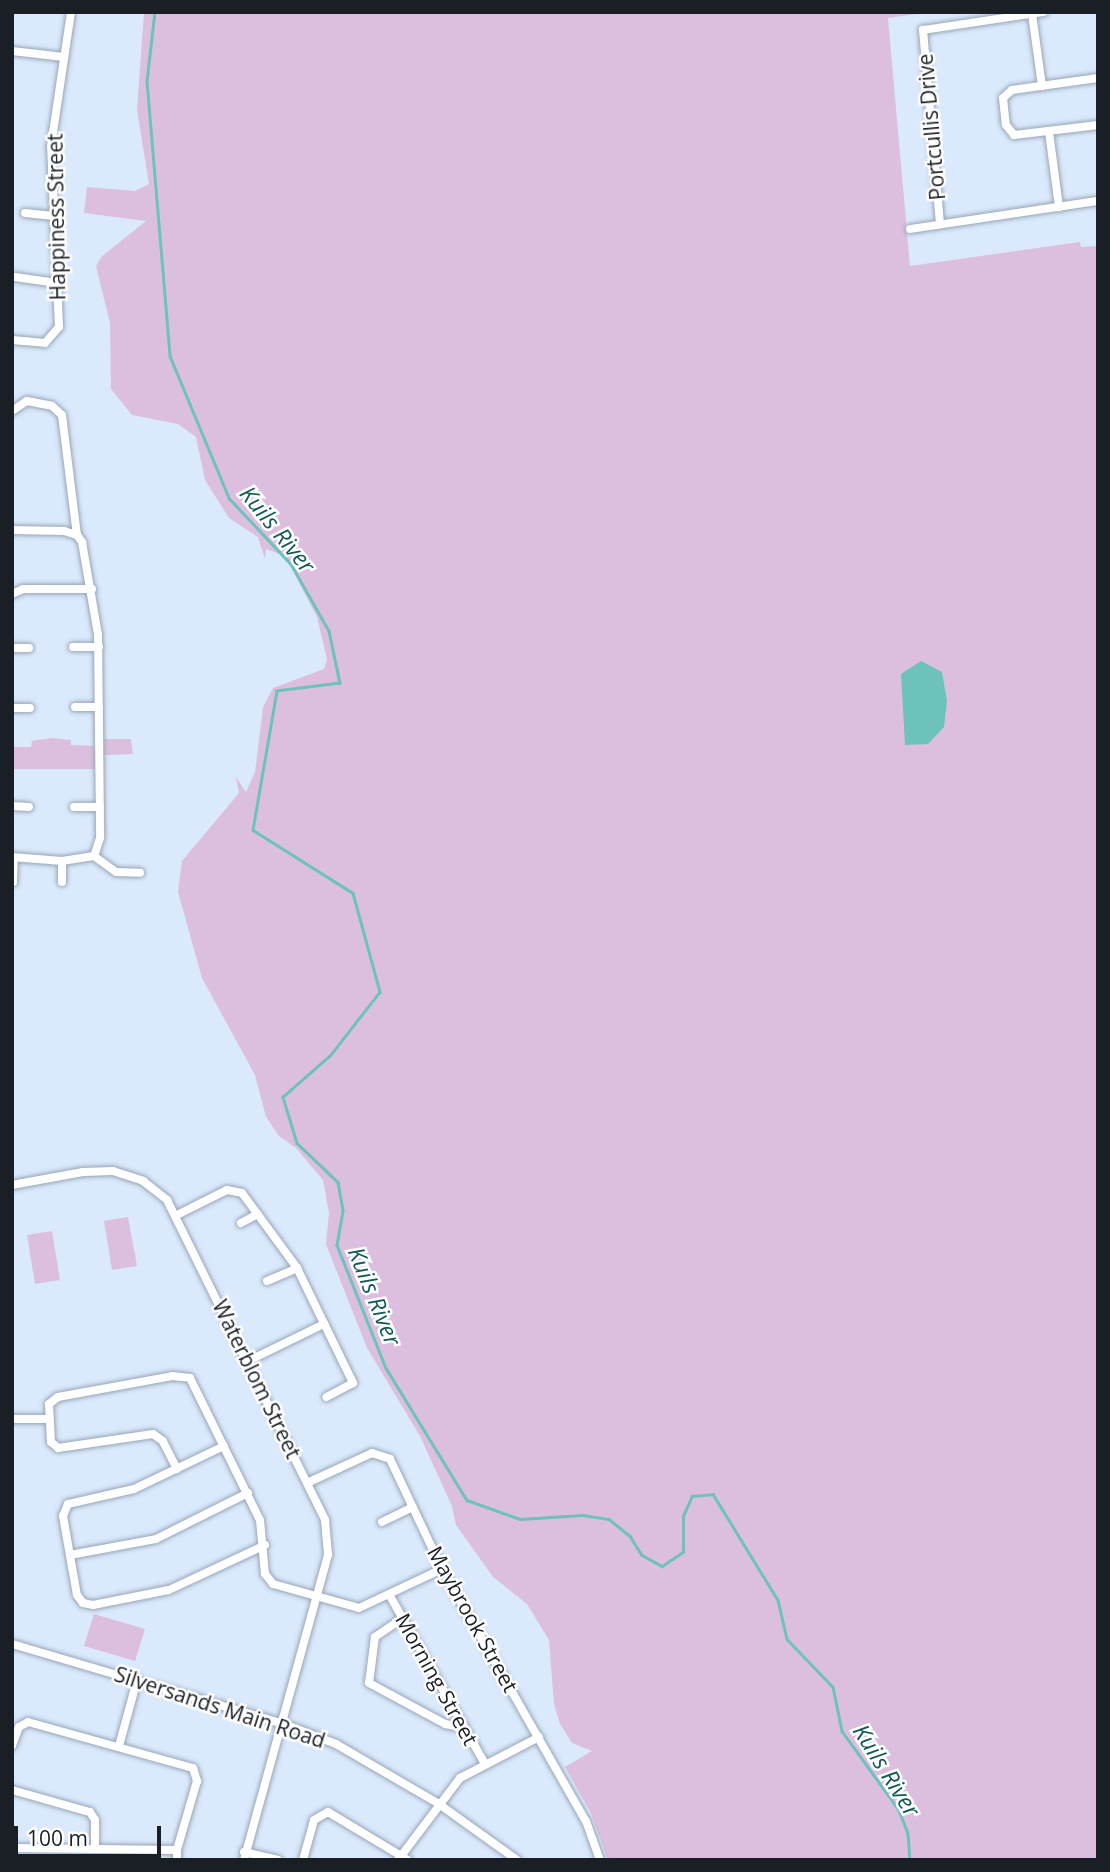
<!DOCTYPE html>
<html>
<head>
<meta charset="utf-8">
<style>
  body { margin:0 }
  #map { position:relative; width:1110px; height:1872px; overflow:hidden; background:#dae9fc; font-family:"Open Sans",sans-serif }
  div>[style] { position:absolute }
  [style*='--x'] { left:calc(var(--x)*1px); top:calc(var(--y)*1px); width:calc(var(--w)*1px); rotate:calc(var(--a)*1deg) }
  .green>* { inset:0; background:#dcbfdf }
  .water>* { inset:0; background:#6dc3bb }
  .stream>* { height:2.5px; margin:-1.25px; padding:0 1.25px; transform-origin:1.25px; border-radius:1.25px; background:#6dc3bb }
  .roads { filter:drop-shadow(0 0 2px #98a6b7) drop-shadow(0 0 2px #98a6b7) }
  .street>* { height:8px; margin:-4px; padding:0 4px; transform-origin:4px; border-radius:4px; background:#fff }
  span { translate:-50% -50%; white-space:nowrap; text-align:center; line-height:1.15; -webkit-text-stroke:5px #fff; paint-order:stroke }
  .street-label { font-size:21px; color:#1a1f25 }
  .water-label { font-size:23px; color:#105a55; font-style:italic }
  .frame { position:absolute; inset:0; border:14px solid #1a1f25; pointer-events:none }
  .scale { position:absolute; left:14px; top:1826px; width:147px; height:32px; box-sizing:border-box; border:4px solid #1a1f25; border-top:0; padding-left:9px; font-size:21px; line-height:24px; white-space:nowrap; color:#1a1f25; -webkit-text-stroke:5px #fff; paint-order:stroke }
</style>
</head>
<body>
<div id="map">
  <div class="green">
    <div style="clip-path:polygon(144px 12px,932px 12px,888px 18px,910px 266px,1080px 242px,1081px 247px,1098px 246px,1098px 1860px,608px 1860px,591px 1813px,565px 1767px,592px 1751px,572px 1743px,560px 1724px,554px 1704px,549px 1640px,527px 1604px,493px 1577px,456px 1525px,452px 1506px,420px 1436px,367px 1348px,326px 1244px,329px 1213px,323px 1180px,296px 1148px,279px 1136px,266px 1117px,255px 1075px,202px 978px,178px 892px,182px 861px,239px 793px,236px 777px,246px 792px,255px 772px,263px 707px,273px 688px,324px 669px,327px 659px,317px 617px,285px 556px,266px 549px,265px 559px,258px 537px,229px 518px,205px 480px,196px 437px,178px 424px,132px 415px,111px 389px,110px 323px,96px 266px,101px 257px,146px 221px,84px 213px,87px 187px,135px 191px,149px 184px,137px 110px)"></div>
    <div style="clip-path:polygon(51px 738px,71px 740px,71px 745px,96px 746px,96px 769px,12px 769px,12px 747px,31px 747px,32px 741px)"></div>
    <div style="clip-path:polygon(104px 739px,131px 739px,133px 754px,103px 755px)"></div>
    <div style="clip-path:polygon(128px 1217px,137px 1266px,112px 1270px,104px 1221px)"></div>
    <div style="clip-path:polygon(52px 1231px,60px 1280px,35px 1284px,27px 1235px)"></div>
    <div style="clip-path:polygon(94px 1614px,145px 1629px,135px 1661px,84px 1646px)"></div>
  </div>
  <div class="water">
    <div style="clip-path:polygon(921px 661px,942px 672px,947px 701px,944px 727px,928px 744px,905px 745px,901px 674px)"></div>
  </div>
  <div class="stream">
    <div style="--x:155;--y:12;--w:69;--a:96.6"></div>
    <div style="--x:147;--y:81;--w:276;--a:85.2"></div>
    <div style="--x:170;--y:356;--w:154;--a:67.4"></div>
    <div style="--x:229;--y:498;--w:91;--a:46.8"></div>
    <div style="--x:291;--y:564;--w:77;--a:60.4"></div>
    <div style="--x:329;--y:631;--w:53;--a:78.1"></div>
    <div style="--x:340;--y:683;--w:64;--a:172.8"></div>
    <div style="--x:277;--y:691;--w:141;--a:99.8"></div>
    <div style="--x:253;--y:830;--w:118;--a:32.2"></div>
    <div style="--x:353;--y:893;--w:103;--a:74.7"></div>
    <div style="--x:380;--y:992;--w:80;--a:127.9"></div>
    <div style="--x:331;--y:1055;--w:64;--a:138.8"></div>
    <div style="--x:283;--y:1097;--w:48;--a:73.1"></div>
    <div style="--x:297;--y:1143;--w:57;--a:43.6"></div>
    <div style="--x:338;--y:1182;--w:29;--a:80"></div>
    <div style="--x:343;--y:1211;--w:35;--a:100"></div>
    <div style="--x:337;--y:1245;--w:132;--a:68.3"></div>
    <div style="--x:386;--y:1368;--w:155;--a:58.5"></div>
    <div style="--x:467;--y:1500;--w:56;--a:19.7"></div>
    <div style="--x:520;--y:1519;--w:63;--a:-3.6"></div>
    <div style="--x:583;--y:1515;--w:26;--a:9"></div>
    <div style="--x:609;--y:1519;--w:27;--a:39"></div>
    <div style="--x:630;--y:1536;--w:22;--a:58"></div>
    <div style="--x:642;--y:1555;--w:23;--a:29"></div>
    <div style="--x:662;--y:1566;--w:25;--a:-34"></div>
    <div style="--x:683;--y:1552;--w:36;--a:-90"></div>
    <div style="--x:683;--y:1516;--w:22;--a:-66"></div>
    <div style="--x:692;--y:1496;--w:21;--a:-5"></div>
    <div style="--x:713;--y:1494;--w:124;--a:58.5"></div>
    <div style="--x:778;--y:1600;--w:40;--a:77"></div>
    <div style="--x:787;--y:1639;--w:66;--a:46.2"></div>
    <div style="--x:833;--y:1687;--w:45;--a:78.4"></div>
    <div style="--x:842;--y:1731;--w:97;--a:54.2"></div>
    <div style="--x:899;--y:1810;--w:25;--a:69"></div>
    <div style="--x:908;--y:1833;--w:27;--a:86"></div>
  </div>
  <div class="roads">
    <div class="street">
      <div style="--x:1032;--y:14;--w:73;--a:82.1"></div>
      <div style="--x:12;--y:51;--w:52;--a:6.6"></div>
      <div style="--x:1098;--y:78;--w:87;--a:172.1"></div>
      <div style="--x:1012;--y:90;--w:12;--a:138"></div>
      <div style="--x:1003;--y:98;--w:27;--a:84"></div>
      <div style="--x:1006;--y:125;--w:13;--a:51"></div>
      <div style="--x:1014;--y:135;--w:85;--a:-6.8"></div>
      <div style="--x:1049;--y:132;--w:76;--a:82.4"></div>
      <div style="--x:25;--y:213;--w:29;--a:6"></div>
      <div style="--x:940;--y:224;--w:195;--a:-95"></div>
      <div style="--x:923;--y:30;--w:122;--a:-8.5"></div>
      <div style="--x:910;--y:229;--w:190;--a:-8.5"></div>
      <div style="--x:15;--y:277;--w:42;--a:8.1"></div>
      <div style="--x:12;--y:340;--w:33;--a:5"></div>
      <div style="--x:45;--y:343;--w:21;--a:-49"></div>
      <div style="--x:59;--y:327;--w:181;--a:-92.5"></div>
      <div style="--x:51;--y:146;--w:135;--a:-81.5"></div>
      <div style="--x:12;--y:411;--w:18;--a:-34"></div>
      <div style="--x:27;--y:401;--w:25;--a:11"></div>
      <div style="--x:52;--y:406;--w:13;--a:42"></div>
      <div style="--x:62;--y:415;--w:121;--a:82.9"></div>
      <div style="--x:12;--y:530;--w:52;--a:1.1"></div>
      <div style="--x:64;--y:531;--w:14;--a:17"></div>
      <div style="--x:77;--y:535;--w:9;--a:54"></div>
      <div style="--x:82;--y:542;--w:94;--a:80.2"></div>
      <div style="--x:98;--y:635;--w:203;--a:89.4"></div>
      <div style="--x:100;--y:838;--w:19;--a:108"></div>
      <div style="--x:94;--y:856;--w:27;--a:36"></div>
      <div style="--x:116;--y:872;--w:24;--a:2"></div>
      <div style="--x:12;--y:594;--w:12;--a:-24"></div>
      <div style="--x:23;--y:589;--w:69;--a:0"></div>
      <div style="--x:73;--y:647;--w:26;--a:0"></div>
      <div style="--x:12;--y:648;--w:17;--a:0"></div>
      <div style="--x:75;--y:707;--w:24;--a:0"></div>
      <div style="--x:12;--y:708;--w:18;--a:0"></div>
      <div style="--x:12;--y:806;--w:17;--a:3"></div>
      <div style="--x:74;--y:807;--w:26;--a:0"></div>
      <div style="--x:12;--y:857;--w:50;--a:4.6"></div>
      <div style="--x:62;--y:861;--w:32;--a:-9"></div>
      <div style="--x:62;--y:861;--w:21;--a:90"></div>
      <div style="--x:13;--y:882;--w:23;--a:-88"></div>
      <div style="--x:12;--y:1185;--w:72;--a:-10.4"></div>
      <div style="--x:83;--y:1172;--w:30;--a:-2"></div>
      <div style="--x:113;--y:1171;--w:32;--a:18"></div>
      <div style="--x:143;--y:1181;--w:31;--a:38"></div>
      <div style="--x:167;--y:1200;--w:357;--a:63.7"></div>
      <div style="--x:325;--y:1520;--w:35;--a:85"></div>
      <div style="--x:328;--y:1555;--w:316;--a:105.4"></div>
      <div style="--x:177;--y:1215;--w:56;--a:-26.6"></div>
      <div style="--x:227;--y:1190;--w:15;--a:11"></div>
      <div style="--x:242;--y:1193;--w:93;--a:53.7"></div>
      <div style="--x:297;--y:1268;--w:128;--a:64"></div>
      <div style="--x:353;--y:1383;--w:30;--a:152"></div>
      <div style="--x:241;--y:1223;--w:19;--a:-28"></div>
      <div style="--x:267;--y:1281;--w:33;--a:-23"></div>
      <div style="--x:248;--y:1361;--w:85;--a:-26"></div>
      <div style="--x:12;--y:1419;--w:35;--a:0"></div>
      <div style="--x:224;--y:1446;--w:100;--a:154.5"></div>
      <div style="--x:134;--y:1489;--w:68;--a:167.2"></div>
      <div style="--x:68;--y:1504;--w:13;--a:113"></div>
      <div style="--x:63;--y:1516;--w:80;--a:80"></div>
      <div style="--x:77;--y:1595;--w:10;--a:53"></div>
      <div style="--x:83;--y:1603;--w:10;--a:11"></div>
      <div style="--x:93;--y:1605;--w:77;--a:-11.2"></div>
      <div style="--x:169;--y:1590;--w:106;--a:-25.1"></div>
      <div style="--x:177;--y:1469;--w:31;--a:-117"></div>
      <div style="--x:163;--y:1441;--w:12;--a:-145"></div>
      <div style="--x:153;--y:1434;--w:96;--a:171.6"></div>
      <div style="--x:58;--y:1448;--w:9;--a:-139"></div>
      <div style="--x:51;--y:1442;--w:38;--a:-93"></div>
      <div style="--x:49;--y:1404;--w:11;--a:-38"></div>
      <div style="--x:58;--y:1397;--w:116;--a:-10.4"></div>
      <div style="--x:172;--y:1376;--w:18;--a:6"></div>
      <div style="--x:190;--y:1378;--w:158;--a:63.8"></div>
      <div style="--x:260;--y:1520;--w:54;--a:84.7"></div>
      <div style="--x:265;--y:1574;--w:13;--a:51"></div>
      <div style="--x:273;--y:1584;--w:89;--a:15.6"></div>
      <div style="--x:359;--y:1608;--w:92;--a:-25.2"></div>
      <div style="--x:307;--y:1483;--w:72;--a:-24.8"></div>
      <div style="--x:372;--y:1453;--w:19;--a:18"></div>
      <div style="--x:390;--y:1459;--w:122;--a:64.7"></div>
      <div style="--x:442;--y:1569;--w:290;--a:60.3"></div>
      <div style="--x:586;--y:1821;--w:41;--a:70.3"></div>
      <div style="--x:382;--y:1522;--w:34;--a:-26"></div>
      <div style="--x:70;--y:1555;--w:87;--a:-10.5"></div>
      <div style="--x:156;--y:1539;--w:103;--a:-26.6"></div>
      <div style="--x:390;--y:1596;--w:191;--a:60.5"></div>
      <div style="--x:403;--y:1618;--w:34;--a:146"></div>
      <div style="--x:375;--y:1637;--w:46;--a:97.4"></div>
      <div style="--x:369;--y:1683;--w:86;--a:28.3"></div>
      <div style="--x:445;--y:1724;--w:20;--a:11"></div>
      <div style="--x:12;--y:1644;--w:280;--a:16.4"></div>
      <div style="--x:281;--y:1723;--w:59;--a:20.9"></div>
      <div style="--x:336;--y:1744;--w:119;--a:30.2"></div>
      <div style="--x:439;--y:1804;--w:96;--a:35.7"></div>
      <div style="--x:12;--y:1746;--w:20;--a:-70"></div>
      <div style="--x:19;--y:1727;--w:10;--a:-29"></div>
      <div style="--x:28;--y:1722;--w:171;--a:15.6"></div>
      <div style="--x:193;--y:1768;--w:14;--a:73"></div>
      <div style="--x:197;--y:1781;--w:72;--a:106.2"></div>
      <div style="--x:119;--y:1746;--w:68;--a:-74.7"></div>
      <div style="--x:12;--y:1790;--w:81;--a:15.8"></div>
      <div style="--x:90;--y:1812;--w:9;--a:58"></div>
      <div style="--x:95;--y:1820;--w:29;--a:90"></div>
      <div style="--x:12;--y:1848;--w:165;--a:0.7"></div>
      <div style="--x:177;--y:1850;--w:10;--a:90"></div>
      <div style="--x:244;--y:1852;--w:35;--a:13"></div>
      <div style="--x:303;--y:1860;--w:41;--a:-74.6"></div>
      <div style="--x:314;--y:1820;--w:16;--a:-30"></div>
      <div style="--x:328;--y:1812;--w:93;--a:31"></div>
      <div style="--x:398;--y:1860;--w:103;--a:-52.9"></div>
      <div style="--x:460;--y:1778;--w:89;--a:-27.4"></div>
    </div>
  </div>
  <div class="street-label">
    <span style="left:931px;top:127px;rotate:-95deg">Portcullis Drive</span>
    <span style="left:56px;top:217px;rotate:-91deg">Happiness Street</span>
    <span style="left:257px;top:1379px;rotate:64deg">Waterblom Street</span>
    <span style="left:473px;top:1619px;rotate:61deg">Maybrook Street</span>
    <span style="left:437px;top:1679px;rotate:61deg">Morning Street</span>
    <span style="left:220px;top:1707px;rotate:18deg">Silversands Main Road</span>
  </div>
  <div class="water-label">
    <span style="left:278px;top:529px;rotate:51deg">Kuils River</span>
    <span style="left:375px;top:1296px;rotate:68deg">Kuils River</span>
    <span style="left:887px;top:1770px;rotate:58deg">Kuils River</span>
  </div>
  <div class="frame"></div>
  <div class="scale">100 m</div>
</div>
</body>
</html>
